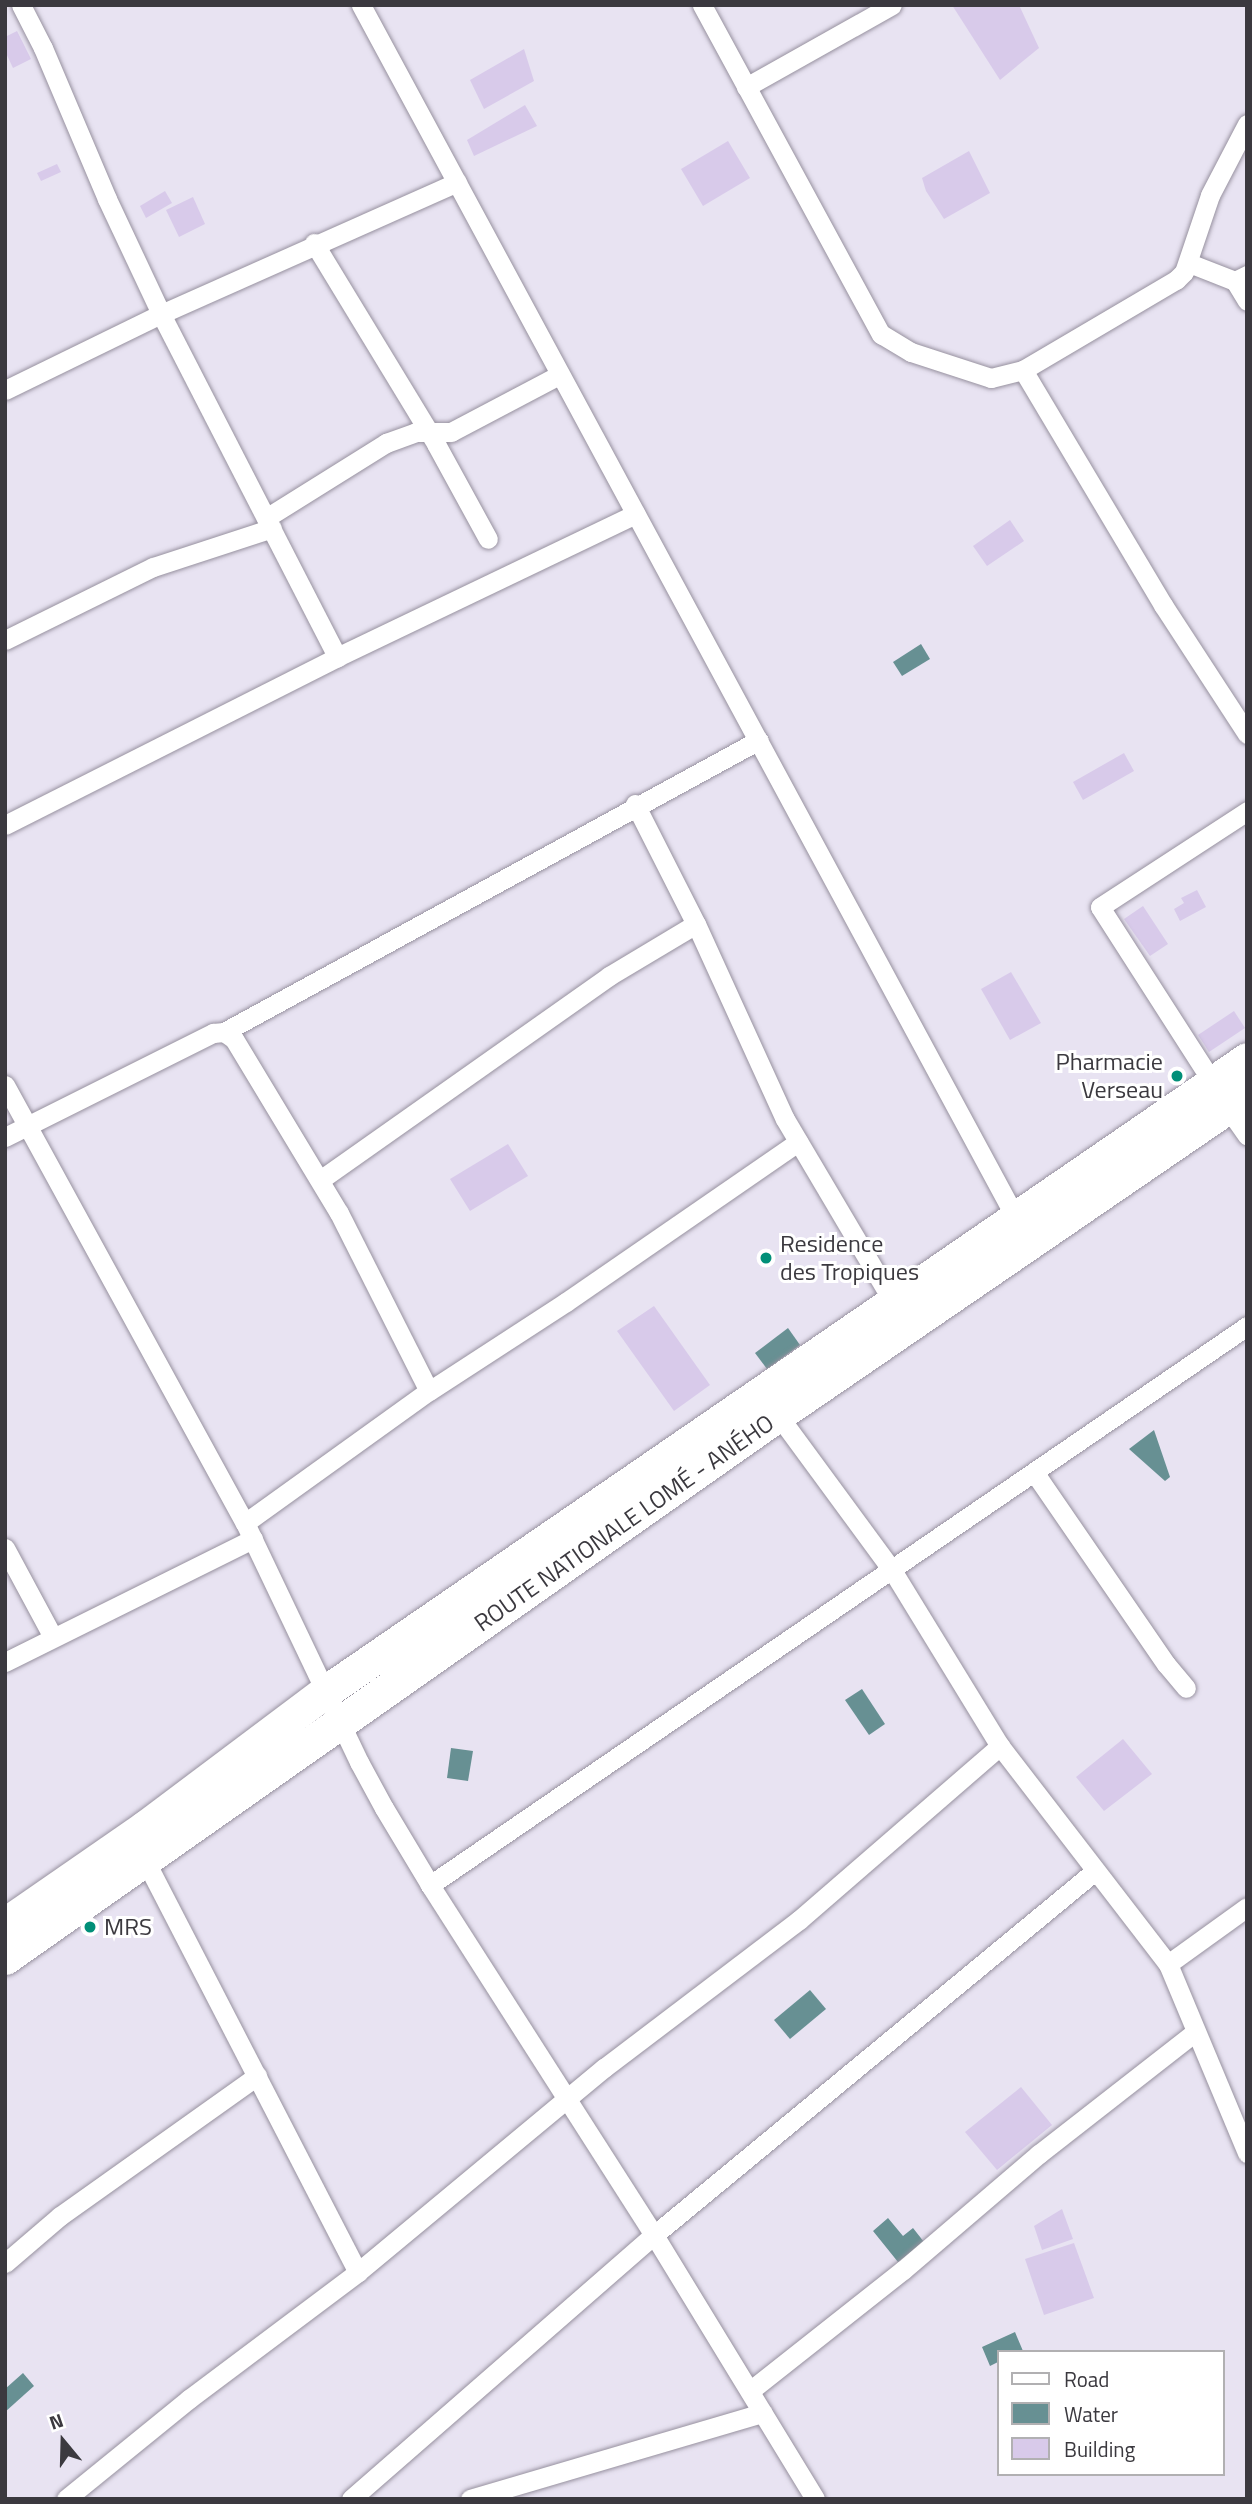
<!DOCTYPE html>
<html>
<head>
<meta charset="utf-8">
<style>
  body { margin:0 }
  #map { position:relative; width:1252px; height:2504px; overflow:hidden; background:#e8e3f2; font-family:"Titillium Web",sans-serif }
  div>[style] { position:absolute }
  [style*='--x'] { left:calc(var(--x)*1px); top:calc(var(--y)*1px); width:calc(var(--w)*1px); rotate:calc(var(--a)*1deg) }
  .water>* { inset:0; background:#679093 }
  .building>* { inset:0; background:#d8caea }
  .roads { filter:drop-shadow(0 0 2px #97919f) drop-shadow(0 0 2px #97919f) }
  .minor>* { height:19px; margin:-9.5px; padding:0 9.5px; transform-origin:9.5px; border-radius:9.5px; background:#fff }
  .trunk>* { height:33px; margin:-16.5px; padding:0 16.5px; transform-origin:16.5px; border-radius:16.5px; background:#fff }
  .dots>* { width:19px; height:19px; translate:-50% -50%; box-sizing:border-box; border:4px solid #fff; border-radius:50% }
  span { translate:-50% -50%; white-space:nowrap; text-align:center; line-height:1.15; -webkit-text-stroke:6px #fff; paint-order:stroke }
  .poi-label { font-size:24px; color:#3b393f }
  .right { translate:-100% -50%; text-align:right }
  .left { translate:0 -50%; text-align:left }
  .street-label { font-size:24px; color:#3b393f }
  .frame { position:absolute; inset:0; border:7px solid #3b393f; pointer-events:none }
  .legend { position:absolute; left:997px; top:2350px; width:228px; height:126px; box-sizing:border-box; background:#fff; border:2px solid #b1b0b2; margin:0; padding:9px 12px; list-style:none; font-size:21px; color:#3b393f }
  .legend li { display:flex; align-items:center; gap:14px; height:35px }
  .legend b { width:35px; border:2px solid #b1b0b2 }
  .north { position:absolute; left:28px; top:2406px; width:70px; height:70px; -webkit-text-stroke:5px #fff; paint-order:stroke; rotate:341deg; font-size:19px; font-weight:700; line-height:28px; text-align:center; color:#3b393f }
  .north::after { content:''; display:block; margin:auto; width:24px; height:32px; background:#3b393f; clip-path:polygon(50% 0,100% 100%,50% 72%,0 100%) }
</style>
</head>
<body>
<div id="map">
  <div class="water">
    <div style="clip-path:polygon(921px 644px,930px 659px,902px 676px,893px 662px)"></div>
    <div style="clip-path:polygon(788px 1328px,800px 1345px,767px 1369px,755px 1353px)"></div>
    <div style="clip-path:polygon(1154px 1430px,1170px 1477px,1165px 1481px,1129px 1449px)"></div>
    <div style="clip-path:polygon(862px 1689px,885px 1724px,869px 1735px,845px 1700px)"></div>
    <div style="clip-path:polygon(451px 1748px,473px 1751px,468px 1781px,447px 1778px)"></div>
    <div style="clip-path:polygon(810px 1990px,826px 2009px,790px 2039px,774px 2020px)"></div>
    <div style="clip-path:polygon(888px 2218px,903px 2236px,913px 2228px,924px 2242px,898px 2262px,873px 2231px)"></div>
    <div style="clip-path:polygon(1015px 2332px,1023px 2351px,998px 2352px,998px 2362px,990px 2366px,982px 2347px)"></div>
    <div style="clip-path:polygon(23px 2373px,34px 2386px,5px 2412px,5px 2389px)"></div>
  </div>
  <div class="building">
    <div style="clip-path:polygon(952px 5px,1019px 5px,1039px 48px,1000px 80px)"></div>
    <div style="clip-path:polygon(17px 31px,31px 59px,13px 68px,5px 51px,5px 37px)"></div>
    <div style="clip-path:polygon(524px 49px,534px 81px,484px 109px,470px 80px)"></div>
    <div style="clip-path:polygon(525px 105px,537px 126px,474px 156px,467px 140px)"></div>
    <div style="clip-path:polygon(728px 141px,750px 178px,703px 206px,681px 169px)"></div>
    <div style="clip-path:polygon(969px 151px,990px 193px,944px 219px,926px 191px,922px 178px)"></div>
    <div style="clip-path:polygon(57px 164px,61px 172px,41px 181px,37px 173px)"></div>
    <div style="clip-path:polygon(165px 191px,172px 203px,146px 218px,140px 206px)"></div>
    <div style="clip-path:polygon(193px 197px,205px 224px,179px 237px,166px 210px)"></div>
    <div style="clip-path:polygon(1010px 520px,1024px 541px,987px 566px,973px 546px)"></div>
    <div style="clip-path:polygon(1124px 753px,1134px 771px,1083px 800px,1073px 782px)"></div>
    <div style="clip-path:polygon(1197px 890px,1206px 907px,1180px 921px,1174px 909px,1184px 903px,1181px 898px)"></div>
    <div style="clip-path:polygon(1143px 906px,1168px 944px,1150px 956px,1124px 919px)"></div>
    <div style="clip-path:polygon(1011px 972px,1041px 1023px,1010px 1040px,981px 989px)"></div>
    <div style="clip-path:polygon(1234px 1011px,1245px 1028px,1209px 1052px,1198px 1035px)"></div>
    <div style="clip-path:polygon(508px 1144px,528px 1176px,470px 1211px,450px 1179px)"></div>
    <div style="clip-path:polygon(654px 1306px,710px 1385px,674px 1411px,617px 1331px)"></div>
    <div style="clip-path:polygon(1123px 1739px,1152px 1774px,1104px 1811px,1076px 1777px)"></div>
    <div style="clip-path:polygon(1021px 2087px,1052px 2125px,997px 2170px,965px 2132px)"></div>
    <div style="clip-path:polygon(1062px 2209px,1073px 2239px,1042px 2250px,1034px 2226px)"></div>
    <div style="clip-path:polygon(1074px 2243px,1094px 2298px,1044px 2315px,1025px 2259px)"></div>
  </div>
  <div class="roads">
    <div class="minor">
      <div style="--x:21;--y:5;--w:48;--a:62.9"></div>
      <div style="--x:43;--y:48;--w:164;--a:67"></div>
      <div style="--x:107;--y:199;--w:127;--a:64.8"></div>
      <div style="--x:161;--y:314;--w:386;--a:62.8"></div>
      <div style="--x:361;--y:5;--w:1385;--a:61.64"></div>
      <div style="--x:702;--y:5;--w:375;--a:61.5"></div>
      <div style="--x:881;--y:334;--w:35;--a:31"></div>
      <div style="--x:911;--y:352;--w:84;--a:18"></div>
      <div style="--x:991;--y:378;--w:33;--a:-14"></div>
      <div style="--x:1023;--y:370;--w:274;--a:59.2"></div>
      <div style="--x:1163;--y:605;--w:154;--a:56.9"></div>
      <div style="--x:746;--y:87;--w:167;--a:-29.3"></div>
      <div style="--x:314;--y:243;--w:235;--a:58.7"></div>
      <div style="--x:436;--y:444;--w:108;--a:61.3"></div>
      <div style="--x:1189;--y:263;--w:49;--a:21.4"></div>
      <div style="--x:1235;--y:281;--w:13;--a:-27"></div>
      <div style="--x:1235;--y:281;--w:23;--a:59"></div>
      <div style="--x:1023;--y:370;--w:178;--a:-30.5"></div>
      <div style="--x:1176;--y:280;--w:11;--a:-45"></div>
      <div style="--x:1184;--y:272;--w:81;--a:-71.3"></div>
      <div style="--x:1210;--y:195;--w:80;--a:-62.5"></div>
      <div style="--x:5;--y:390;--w:174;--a:-26"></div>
      <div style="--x:161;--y:314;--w:324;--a:-24"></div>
      <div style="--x:266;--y:518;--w:142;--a:-32"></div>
      <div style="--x:386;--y:443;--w:32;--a:-20"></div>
      <div style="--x:416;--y:432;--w:35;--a:0"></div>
      <div style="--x:451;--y:432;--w:122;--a:-27.8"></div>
      <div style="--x:5;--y:640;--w:165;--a:-26.3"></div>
      <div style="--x:153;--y:567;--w:125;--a:-18.1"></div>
      <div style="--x:635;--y:804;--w:135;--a:63.1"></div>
      <div style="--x:696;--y:924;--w:214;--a:65.5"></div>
      <div style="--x:785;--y:1119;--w:214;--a:59.4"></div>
      <div style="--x:5;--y:825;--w:372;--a:-26.8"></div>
      <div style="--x:337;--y:657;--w:331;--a:-25.6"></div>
      <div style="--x:224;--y:1032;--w:12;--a:35"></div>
      <div style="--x:234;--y:1039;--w:203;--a:58.9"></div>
      <div style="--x:339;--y:1213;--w:199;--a:63.2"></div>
      <div style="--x:1213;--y:1083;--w:209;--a:-122.7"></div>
      <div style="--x:1100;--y:907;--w:176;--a:-33.1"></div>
      <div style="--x:5;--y:1085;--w:499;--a:61.3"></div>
      <div style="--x:245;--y:1523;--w:265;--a:64.5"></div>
      <div style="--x:359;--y:1762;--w:52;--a:61.5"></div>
      <div style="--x:384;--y:1808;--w:90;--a:59.1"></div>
      <div style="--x:430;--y:1885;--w:416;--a:57.4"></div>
      <div style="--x:654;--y:2235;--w:309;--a:58.6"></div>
      <div style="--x:1227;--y:1107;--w:35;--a:55"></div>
      <div style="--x:5;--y:1137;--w:233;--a:-26.6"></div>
      <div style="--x:213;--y:1033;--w:11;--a:-5"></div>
      <div style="--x:224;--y:1032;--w:609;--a:-28.63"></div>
      <div style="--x:320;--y:1180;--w:354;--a:-35.2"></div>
      <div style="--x:609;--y:976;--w:101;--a:-30.9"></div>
      <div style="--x:778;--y:1415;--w:192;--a:53.7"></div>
      <div style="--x:892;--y:1570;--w:206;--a:58.5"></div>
      <div style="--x:1000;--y:1746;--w:275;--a:52.4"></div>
      <div style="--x:1168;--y:1964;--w:205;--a:67.3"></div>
      <div style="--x:1034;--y:1472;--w:233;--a:55.5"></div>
      <div style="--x:1166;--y:1664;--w:31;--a:50"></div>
      <div style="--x:245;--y:1523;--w:226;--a:-35.7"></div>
      <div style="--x:429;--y:1391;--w:163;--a:-33"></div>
      <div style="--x:566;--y:1302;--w:282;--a:-34.6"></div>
      <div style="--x:5;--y:1548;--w:101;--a:61.7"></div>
      <div style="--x:5;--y:1662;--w:277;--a:-26.4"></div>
      <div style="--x:145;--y:1860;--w:464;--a:62.7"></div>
      <div style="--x:430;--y:1885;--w:990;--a:-34.38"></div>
      <div style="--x:1168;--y:1964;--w:97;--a:-35.8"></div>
      <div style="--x:5;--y:2263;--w:72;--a:-40.5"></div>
      <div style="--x:60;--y:2216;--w:242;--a:-35.4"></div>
      <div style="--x:751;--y:2390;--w:194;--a:-38.3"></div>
      <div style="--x:903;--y:2270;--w:179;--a:-40.5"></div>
      <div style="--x:1039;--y:2154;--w:197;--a:-38"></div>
      <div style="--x:66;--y:2499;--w:159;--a:-39.1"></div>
      <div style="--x:189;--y:2399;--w:211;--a:-36.9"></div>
      <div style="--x:358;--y:2272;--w:320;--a:-39.7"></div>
      <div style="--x:604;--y:2068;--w:245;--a:-37.2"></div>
      <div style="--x:799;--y:1920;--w:266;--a:-40.9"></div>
      <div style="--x:351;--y:2499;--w:402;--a:-41.1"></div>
      <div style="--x:654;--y:2235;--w:572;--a:-39.54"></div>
      <div style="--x:470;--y:2499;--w:305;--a:-16.4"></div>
    </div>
    <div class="trunk">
      <div style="--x:5;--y:1924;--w:170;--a:-34.7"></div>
      <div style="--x:145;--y:1827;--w:225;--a:-36.9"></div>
      <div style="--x:325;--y:1692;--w:1118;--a:-34.47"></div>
      <div style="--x:5;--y:1958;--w:945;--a:-35.09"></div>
      <div style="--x:778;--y:1415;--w:568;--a:-34.39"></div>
    </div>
  </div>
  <div class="dots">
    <div style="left:1177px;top:1076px;background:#018f78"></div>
    <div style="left:766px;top:1258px;background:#018f78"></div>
    <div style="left:90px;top:1927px;background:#018f78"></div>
  </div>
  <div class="poi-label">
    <span class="right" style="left:1163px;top:1076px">Pharmacie<br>Verseau</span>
    <span class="left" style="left:780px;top:1258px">Residence<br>des Tropiques</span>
    <span class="left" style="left:104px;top:1927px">MRS</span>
  </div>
  <div class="street-label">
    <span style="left:624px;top:1523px;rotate:-35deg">ROUTE NATIONALE LOMÉ - ANÉHO</span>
  </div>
  <div class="frame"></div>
  <ul class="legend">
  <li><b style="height:9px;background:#fff"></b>Road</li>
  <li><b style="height:19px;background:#679093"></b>Water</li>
  <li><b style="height:19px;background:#d8caea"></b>Building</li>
  </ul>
  <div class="north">N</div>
</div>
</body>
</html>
